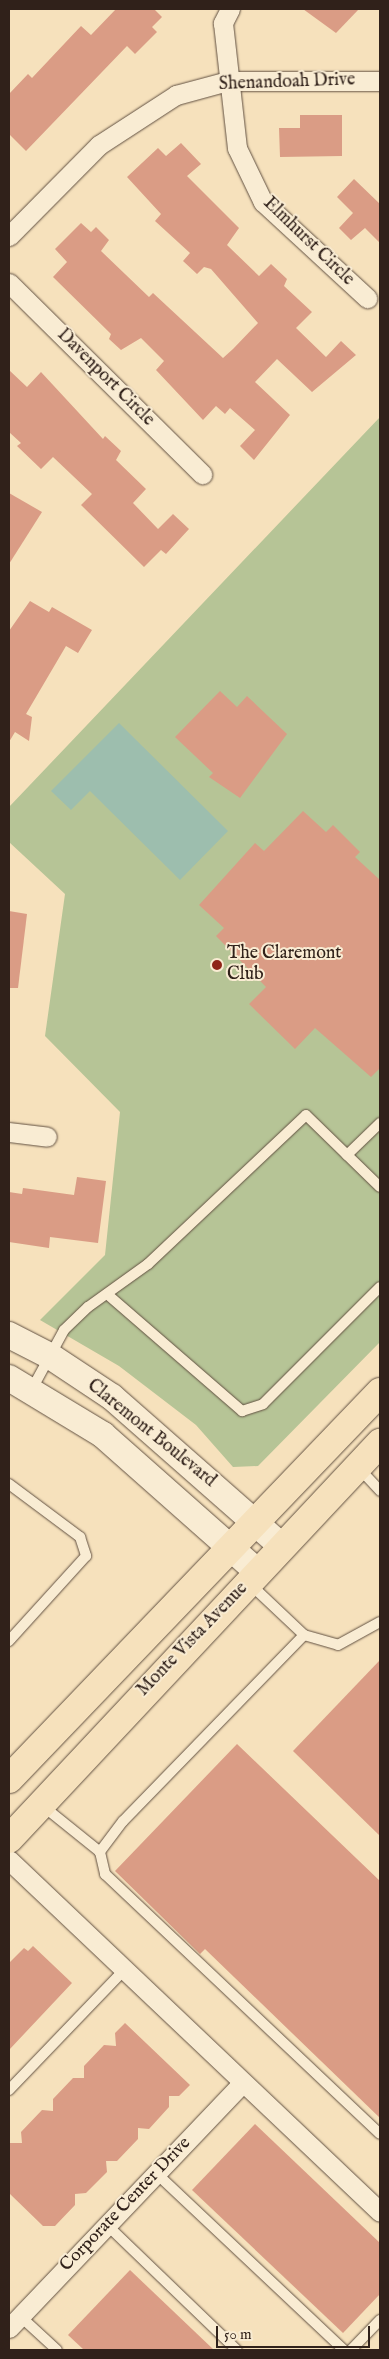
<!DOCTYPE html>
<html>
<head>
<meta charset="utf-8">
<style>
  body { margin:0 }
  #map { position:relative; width:389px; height:2359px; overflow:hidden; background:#f6e1bc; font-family:"IM FELL English",serif }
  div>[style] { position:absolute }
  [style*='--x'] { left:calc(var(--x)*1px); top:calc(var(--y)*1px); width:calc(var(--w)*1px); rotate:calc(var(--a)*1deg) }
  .green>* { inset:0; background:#b6c496 }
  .water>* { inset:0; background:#9dbeae }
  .building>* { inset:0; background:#da9c85 }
  .roads { filter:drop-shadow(0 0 1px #625142) drop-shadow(0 0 1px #625142) }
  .lane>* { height:10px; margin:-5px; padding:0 5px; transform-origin:5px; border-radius:5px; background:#f9ecd3 }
  .street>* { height:19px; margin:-9.5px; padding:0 9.5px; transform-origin:9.5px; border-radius:9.5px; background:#f9ecd3 }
  .secondary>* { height:26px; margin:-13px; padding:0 13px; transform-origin:13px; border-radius:13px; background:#f9ecd3 }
  .primary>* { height:28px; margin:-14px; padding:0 14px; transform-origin:14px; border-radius:14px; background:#f6e1bc }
  .dots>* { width:14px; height:14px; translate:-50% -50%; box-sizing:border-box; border:2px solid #f9ecd3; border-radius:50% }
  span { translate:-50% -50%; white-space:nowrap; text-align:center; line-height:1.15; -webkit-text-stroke:4px #f9ecd3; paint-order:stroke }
  .street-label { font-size:18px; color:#30211a }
  .poi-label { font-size:18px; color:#30211a }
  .left { translate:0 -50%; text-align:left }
  .frame { position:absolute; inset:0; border:10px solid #30211a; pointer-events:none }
  .scale { position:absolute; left:216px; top:2326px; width:154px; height:22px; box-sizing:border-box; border:2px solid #30211a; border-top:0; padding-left:6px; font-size:15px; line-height:18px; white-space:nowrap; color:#30211a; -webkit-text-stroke:4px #f9ecd3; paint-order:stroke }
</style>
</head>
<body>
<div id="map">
  <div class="green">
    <div style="clip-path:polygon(380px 417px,380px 1342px,258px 1466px,233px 1467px,196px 1425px,119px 1366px,40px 1320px,105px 1255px,120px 1112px,45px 1036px,65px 894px,9px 842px,9px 807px)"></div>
  </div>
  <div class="water">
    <div style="clip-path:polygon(119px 723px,228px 831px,180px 880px,90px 791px,71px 810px,51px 791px)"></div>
  </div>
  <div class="building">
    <div style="clip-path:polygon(116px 9px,154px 9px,162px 17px,152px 27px,157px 32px,135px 54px,127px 46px,26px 151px,9px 134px,9px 94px,28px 74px,32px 78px,81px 26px,91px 35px)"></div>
    <div style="clip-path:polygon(303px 9px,359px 9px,336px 33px)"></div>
    <div style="clip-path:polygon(300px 115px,342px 115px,342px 156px,280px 157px,279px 128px,300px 128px)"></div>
    <div style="clip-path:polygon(181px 143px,201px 164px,187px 176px,239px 228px,227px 245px,259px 276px,271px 264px,287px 279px,284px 286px,312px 312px,296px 328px,326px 357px,341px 341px,356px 355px,312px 392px,277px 359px,255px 382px,290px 415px,254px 460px,240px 446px,255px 430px,230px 408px,225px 414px,216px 406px,203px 420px,156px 370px,164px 361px,141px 338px,121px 350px,109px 339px,111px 334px,53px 277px,67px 262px,55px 249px,81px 223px,91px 232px,96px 227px,109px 240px,101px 251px,149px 297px,153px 293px,223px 358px,233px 349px,258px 323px,211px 269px,204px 267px,197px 274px,183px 261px,190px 253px,155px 221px,161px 214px,127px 177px,158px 148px,166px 156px)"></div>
    <div style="clip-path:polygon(354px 179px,380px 204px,380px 243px,365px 228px,351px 240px,339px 228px,353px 213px,337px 197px)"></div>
    <div style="clip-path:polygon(9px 370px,27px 387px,41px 372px,103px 439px,105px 436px,121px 451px,116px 460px,146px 489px,133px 503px,158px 529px,173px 514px,189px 529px,166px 554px,161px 550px,144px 567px,81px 505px,92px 494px,53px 457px,41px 469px,17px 446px,21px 443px,9px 432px)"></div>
    <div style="clip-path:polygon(9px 493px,42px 512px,9px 564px)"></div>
    <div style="clip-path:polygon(30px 601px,49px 612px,52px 607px,92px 630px,78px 653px,66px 646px,26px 714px,32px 717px,29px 741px,15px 732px,9px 742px,9px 631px)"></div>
    <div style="clip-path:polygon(220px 691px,237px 707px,247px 696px,287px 734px,240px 798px,209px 777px,213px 773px,175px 737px)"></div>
    <div style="clip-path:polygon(303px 811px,326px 832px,333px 825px,360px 852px,355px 857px,380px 880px,380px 1068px,371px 1077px,315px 1028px,295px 1049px,249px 1004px,266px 987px,216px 936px,224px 928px,199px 905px,255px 843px,264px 851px)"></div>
    <div style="clip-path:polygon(9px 911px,27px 914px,18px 988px,9px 988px)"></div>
    <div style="clip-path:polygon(77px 1177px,106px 1181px,98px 1243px,50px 1237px,49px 1248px,9px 1242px,9px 1192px,22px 1194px,23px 1188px,74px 1195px)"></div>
    <div style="clip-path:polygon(380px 1660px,380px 1836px,293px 1751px)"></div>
    <div style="clip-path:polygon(237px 1744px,380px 1881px,380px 2118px,205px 1949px,200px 1954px,115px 1871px)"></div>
    <div style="clip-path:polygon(33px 1946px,72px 1983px,9px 2050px,9px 1963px,24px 1948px,28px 1951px)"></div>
    <div style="clip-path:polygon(125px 2023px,190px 2085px,179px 2096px,169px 2096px,169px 2107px,149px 2129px,138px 2128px,138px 2139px,117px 2161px,106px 2161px,107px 2172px,86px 2193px,75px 2194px,75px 2205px,55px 2226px,43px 2226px,9px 2193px,9px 2143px,22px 2143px,21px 2132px,42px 2110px,53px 2111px,53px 2099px,73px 2078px,84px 2078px,84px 2066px,104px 2045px,116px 2046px,115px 2033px)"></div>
    <div style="clip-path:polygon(255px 2124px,380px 2243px,380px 2294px,343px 2333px,192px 2190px)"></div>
    <div style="clip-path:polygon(130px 2270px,214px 2350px,84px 2350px,68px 2335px)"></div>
  </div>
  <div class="roads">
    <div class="lane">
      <div style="--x:347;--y:1155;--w:46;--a:-44.1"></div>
      <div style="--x:107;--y:1294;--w:179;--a:40.9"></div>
      <div style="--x:242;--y:1411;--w:22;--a:-18"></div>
      <div style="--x:263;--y:1404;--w:165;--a:-45"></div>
      <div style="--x:32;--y:1389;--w:67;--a:-61.5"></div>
      <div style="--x:64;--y:1330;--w:33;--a:-44"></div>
      <div style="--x:88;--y:1307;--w:74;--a:-35.6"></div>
      <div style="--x:148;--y:1264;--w:217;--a:-43.3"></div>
      <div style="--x:306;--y:1115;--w:103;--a:44.2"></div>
      <div style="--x:358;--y:1467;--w:33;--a:47"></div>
      <div style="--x:9;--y:1484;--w:89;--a:36.7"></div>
      <div style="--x:80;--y:1537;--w:20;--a:72"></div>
      <div style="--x:86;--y:1556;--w:115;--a:132.2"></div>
      <div style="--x:249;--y:1583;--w:76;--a:43.4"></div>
      <div style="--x:304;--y:1635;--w:35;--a:16"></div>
      <div style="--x:338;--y:1645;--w:48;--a:-28.7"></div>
      <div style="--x:304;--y:1635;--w:260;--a:134.2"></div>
      <div style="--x:123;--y:1821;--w:39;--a:127"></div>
      <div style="--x:100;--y:1852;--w:23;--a:77"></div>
      <div style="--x:105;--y:1874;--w:378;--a:43.4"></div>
      <div style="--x:43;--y:1806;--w:73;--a:38.9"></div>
      <div style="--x:9;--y:2090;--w:166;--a:-46.2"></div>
      <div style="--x:156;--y:2173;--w:258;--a:43.3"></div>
      <div style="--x:107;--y:2225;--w:180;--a:43.9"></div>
      <div style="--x:20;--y:2316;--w:50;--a:42.6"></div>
      <div style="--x:351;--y:2350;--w:42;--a:-46"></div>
    </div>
    <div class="street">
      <div style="--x:230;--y:9;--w:16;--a:117"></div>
      <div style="--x:223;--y:23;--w:126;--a:83.6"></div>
      <div style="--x:237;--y:148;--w:60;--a:64.3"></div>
      <div style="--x:263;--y:202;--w:142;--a:42.7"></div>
      <div style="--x:9;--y:236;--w:128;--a:-45.3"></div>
      <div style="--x:99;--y:145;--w:92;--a:-33"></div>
      <div style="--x:176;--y:95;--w:54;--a:-15.1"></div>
      <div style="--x:228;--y:81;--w:152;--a:0"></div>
      <div style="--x:9;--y:283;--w:272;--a:44.7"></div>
      <div style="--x:9;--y:1132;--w:38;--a:7"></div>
      <div style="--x:9;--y:1860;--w:511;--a:43.49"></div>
      <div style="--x:9;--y:2328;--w:338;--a:-46.4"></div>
    </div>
    <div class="secondary">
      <div style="--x:9;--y:1335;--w:46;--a:27.1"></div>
      <div style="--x:50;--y:1356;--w:74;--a:33.5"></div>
      <div style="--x:112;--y:1397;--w:227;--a:41.3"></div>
      <div style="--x:9;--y:1378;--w:110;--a:31.2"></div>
      <div style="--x:103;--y:1435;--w:207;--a:41.5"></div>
    </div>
    <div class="primary">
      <div style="--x:9;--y:1779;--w:536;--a:-46.21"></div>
      <div style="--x:9;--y:1839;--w:543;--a:-46.87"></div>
    </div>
  </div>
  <div class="dots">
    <div style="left:217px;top:965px;background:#8f2418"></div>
  </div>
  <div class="street-label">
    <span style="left:287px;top:83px;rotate:-2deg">Shenandoah Drive</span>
    <span style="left:308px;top:242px;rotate:44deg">Elmhurst Circle</span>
    <span style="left:105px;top:378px;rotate:45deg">Davenport Circle</span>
    <span style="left:151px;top:1434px;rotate:39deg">Claremont Boulevard</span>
    <span style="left:193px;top:1640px;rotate:-46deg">Monte Vista Avenue</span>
    <span style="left:126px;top:2205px;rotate:-46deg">Corporate Center Drive</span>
  </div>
  <div class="poi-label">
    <span class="left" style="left:227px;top:965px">The Claremont<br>Club</span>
  </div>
  <div class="frame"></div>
  <div class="scale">50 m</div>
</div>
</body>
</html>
